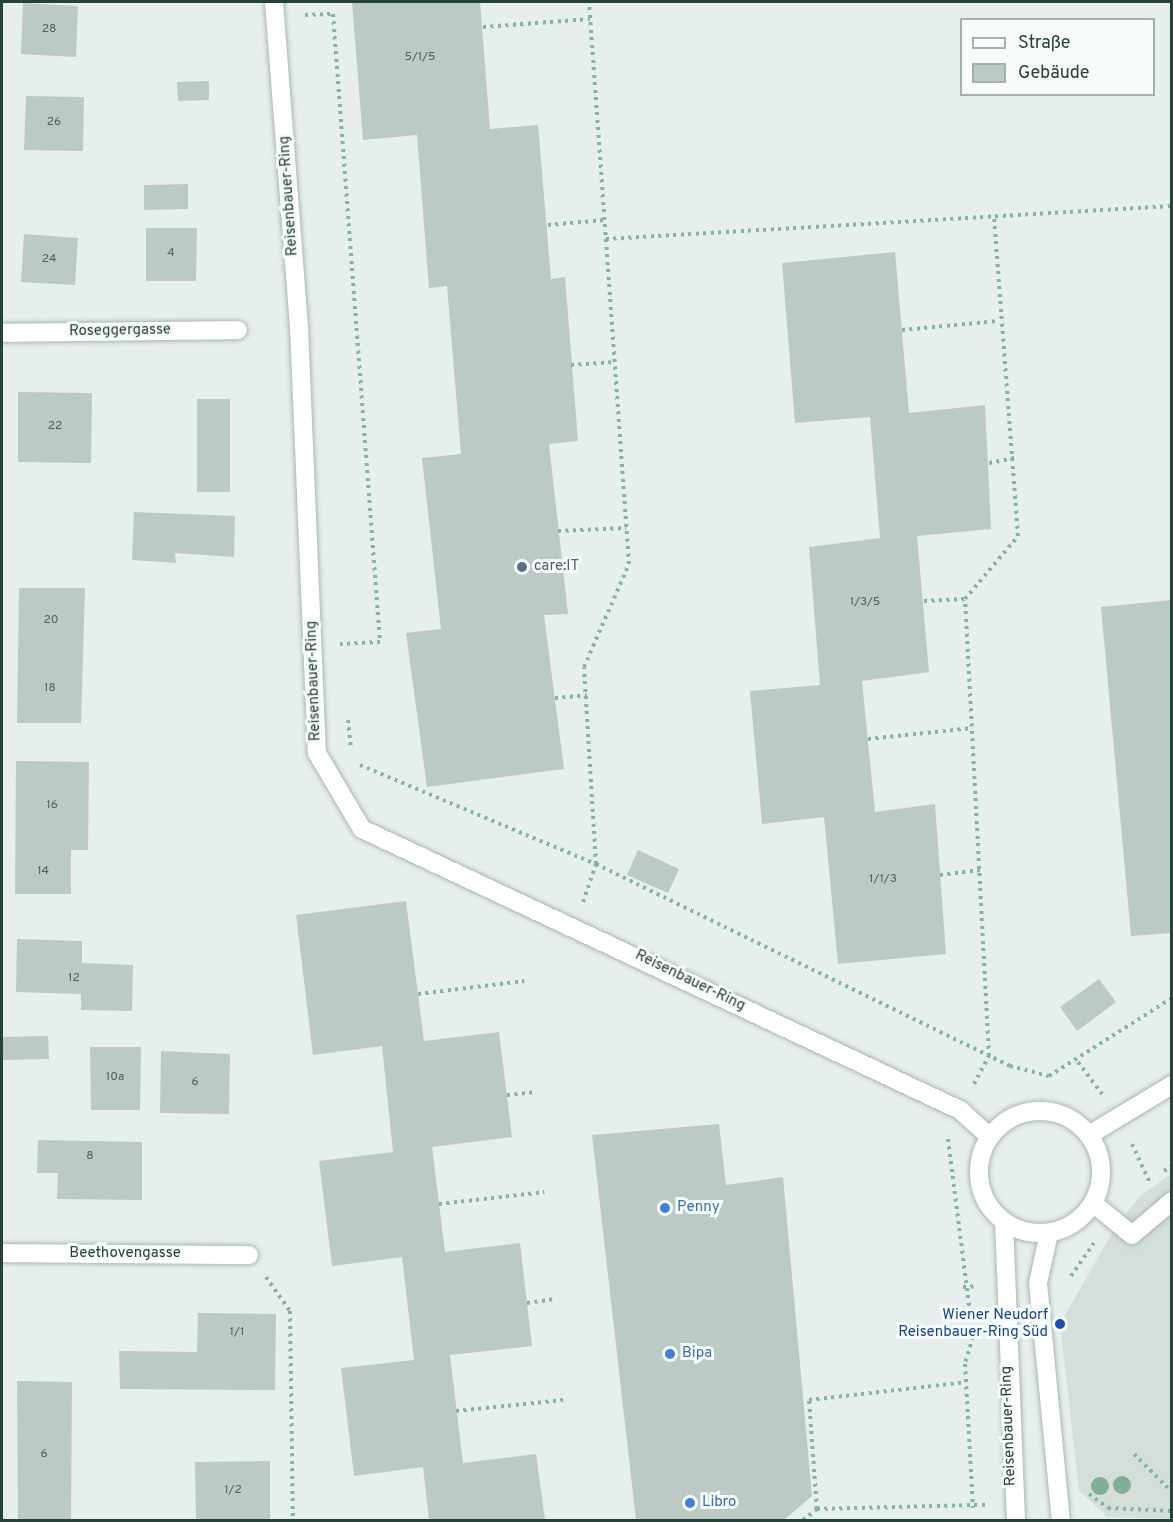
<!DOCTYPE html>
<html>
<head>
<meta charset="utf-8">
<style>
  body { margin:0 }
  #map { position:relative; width:1173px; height:1522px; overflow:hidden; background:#e6efeb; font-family:Overpass,sans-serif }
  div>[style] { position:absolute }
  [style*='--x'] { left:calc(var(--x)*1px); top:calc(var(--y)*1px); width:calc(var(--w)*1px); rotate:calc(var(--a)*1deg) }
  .built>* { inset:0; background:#d4dfda }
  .building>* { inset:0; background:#bbcac4 }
  .path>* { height:4px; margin-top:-2px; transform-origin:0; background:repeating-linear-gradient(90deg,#86b3a5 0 3px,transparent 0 7.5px) }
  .roads { filter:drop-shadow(0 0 2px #a8b8b2) drop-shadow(0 0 2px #a8b8b2) }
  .lane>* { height:18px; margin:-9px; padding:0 9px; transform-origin:9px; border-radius:9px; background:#fff }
  .street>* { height:18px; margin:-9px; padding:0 9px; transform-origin:9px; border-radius:9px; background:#fff }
  .street>.ring { margin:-9px; padding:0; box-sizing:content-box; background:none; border:18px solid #fff; border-radius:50% }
  .trees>* { width:18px; height:18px; margin:-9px; border-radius:50%; background:#80af93 }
  .dots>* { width:16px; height:16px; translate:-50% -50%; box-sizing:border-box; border:3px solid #f7fbf9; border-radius:50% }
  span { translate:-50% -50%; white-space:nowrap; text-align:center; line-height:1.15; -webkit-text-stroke:6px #f7fbf9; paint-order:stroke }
  .number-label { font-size:12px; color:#4a645c }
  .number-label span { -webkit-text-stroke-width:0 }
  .street-label { font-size:15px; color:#24423a }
  .service-label { font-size:15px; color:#4e5e75 }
  .left { translate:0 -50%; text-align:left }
  .shop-label { font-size:15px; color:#366cbe }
  .transit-label { font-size:15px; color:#164399 }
  .right { translate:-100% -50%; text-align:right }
  .frame { position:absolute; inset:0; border:3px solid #24423a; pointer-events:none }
  .legend { position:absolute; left:960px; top:18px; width:195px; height:78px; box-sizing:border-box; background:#f7fbf9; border:2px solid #a3b1ad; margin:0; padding:8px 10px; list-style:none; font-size:18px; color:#24423a }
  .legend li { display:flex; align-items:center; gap:12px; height:30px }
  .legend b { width:30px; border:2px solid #a3b1ad }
</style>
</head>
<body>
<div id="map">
  <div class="built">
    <div style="clip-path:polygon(1171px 1174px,1171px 1519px,1108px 1517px,1079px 1491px,1060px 1324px,1116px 1226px,1140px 1196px)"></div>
  </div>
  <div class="building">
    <div style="clip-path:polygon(352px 2px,480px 2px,490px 129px,538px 125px,551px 279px,565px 277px,578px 441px,549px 444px,568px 614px,544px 615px,564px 769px,427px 787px,406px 633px,441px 629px,422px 458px,461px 454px,447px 286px,429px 288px,417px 135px,363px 140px)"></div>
    <div style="clip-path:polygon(23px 3px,78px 6px,76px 57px,21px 54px)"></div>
    <div style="clip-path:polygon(209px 81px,209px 100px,178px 101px,177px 82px)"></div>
    <div style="clip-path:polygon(26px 96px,84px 97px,83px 151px,24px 150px)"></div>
    <div style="clip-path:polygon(188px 184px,188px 209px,144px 210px,144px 185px)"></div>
    <div style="clip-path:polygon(146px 228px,197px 228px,196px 281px,146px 281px)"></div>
    <div style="clip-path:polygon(24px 234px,78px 238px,75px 285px,21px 282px)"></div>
    <div style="clip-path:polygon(895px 252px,909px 413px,985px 405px,991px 529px,917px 536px,929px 672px,862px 681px,875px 812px,935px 804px,946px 954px,838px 964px,824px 817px,762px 824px,750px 691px,820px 685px,809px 547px,880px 538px,870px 417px,795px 423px,782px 263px)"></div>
    <div style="clip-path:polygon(18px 392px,92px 393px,91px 463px,18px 462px)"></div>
    <div style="clip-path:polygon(197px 399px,230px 399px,230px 492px,197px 492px)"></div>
    <div style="clip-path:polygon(134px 512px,235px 516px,234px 557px,175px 553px,176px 563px,132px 560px)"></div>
    <div style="clip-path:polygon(19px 588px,85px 588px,81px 723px,17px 723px)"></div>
    <div style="clip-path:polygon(1172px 600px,1172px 933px,1131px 936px,1101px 607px)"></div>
    <div style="clip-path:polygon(16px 761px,89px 762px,88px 850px,71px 850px,71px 894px,15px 894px)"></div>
    <div style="clip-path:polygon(638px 850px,679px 869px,668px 893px,627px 875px)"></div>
    <div style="clip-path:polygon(406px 901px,424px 1041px,499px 1032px,512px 1137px,432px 1147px,445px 1252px,520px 1243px,532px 1346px,450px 1355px,463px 1463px,536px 1454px,545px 1520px,429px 1520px,423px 1467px,354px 1476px,341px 1368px,414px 1360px,402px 1257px,332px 1266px,319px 1161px,393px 1152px,382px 1046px,313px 1055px,296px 915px)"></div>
    <div style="clip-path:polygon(17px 939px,82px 941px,82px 963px,133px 965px,132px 1011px,81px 1010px,81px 994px,16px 992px)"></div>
    <div style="clip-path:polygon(1099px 979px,1116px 1002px,1077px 1031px,1060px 1007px)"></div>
    <div style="clip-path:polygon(48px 1036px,49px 1059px,2px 1060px,2px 1037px)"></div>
    <div style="clip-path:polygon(90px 1047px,141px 1047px,140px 1110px,91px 1110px)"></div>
    <div style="clip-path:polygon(161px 1051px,230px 1054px,229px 1114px,160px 1113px)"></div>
    <div style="clip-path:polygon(719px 1124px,726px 1185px,783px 1177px,812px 1496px,784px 1520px,636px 1520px,592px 1135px)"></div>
    <div style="clip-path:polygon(38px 1140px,142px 1142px,142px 1200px,57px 1199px,58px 1173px,37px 1173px)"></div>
    <div style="clip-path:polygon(198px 1313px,276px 1314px,275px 1390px,120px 1389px,119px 1351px,197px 1352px)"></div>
    <div style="clip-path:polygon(17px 1381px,72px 1382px,71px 1520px,18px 1520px)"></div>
    <div style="clip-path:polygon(270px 1461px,270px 1520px,196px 1520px,195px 1462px)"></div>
  </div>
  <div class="path">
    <div style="--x:305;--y:15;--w:28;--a:-2"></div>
    <div style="--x:333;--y:14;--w:630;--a:85.72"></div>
    <div style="--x:380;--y:642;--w:40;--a:177.1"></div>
    <div style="--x:483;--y:27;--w:107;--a:-4.3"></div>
    <div style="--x:548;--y:225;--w:56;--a:-5.1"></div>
    <div style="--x:606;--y:239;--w:567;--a:-3.34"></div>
    <div style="--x:902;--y:330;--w:96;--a:-5.4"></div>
    <div style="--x:571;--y:365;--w:44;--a:-3.9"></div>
    <div style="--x:989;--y:463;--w:26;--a:-11"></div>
    <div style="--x:558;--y:531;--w:68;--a:-2.5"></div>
    <div style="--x:924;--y:601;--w:41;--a:-2.8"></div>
    <div style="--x:555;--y:698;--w:32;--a:-5"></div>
    <div style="--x:348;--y:720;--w:28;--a:84"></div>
    <div style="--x:868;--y:739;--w:105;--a:-6"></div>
    <div style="--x:360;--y:765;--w:256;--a:22.8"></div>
    <div style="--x:596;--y:864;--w:461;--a:26"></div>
    <div style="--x:1010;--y:1066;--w:40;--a:14.4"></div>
    <div style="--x:1049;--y:1076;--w:146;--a:-32.4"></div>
    <div style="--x:940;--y:875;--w:40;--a:-7.1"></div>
    <div style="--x:583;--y:902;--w:40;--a:-71.1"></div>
    <div style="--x:596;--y:864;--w:197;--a:-93.5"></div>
    <div style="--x:584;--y:667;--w:112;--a:-66.4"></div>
    <div style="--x:629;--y:564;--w:563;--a:-94.07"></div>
    <div style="--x:418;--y:994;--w:107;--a:-7"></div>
    <div style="--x:1078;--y:1062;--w:40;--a:53"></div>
    <div style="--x:974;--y:1084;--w:32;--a:-62"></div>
    <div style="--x:989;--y:1056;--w:458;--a:-93"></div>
    <div style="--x:965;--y:599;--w:82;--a:-49.9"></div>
    <div style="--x:1018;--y:536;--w:318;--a:-94.3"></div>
    <div style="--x:507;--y:1095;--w:27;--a:-6"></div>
    <div style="--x:948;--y:1139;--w:200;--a:82.8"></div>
    <div style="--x:973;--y:1337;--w:28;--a:107"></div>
    <div style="--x:965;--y:1364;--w:144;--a:86.8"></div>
    <div style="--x:1132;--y:1144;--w:41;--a:65.3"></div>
    <div style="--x:1164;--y:1171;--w:9;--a:-32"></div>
    <div style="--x:439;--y:1204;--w:106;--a:-6.5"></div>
    <div style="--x:1071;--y:1276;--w:40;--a:-55.1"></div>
    <div style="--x:266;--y:1277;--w:42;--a:54.8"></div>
    <div style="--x:290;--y:1311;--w:209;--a:89.2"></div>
    <div style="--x:963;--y:1287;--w:14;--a:-4"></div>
    <div style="--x:527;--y:1303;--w:27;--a:-8"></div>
    <div style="--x:456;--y:1411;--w:108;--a:-5.9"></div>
    <div style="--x:1134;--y:1454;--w:54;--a:45"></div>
    <div style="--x:1089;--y:1494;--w:24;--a:36"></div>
    <div style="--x:1108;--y:1508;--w:64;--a:2.7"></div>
    <div style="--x:817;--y:1509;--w:109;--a:-94.2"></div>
    <div style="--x:809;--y:1400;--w:158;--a:-6.5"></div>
    <div style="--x:803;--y:1520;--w:18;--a:-38"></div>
    <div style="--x:817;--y:1509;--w:169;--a:-1.4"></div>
  </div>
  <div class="roads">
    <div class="lane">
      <div style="--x:1093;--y:1203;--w:50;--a:39.4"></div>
      <div style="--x:1132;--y:1235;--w:52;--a:-40.4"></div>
    </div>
    <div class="street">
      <div style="--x:274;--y:2;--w:326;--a:85.6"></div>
      <div style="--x:299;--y:327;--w:426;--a:87.6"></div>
      <div style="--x:317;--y:753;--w:88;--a:59.4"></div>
      <div style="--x:362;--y:829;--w:661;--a:25.17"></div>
      <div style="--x:960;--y:1110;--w:39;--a:42"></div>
      <div style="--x:2;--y:333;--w:236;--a:-0.7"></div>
      <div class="ring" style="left:979px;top:1111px;width:104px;height:104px"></div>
      <div style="--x:1089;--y:1135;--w:97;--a:-31.1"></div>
      <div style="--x:1004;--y:1222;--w:298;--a:87.7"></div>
      <div style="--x:1049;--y:1233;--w:51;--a:102.4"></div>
      <div style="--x:1038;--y:1283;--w:238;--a:84.5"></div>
      <div style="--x:2;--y:1253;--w:247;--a:0.5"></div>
    </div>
  </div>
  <div class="trees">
    <div style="left:1122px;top:1485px"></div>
    <div style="left:1100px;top:1486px"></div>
  </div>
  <div class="dots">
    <div style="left:522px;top:567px;background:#5c6f8a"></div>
    <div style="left:665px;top:1208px;background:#3f7fe0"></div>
    <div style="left:1060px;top:1324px;background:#1a4fb4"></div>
    <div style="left:670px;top:1354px;background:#3f7fe0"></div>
    <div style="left:690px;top:1503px;background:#3f7fe0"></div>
  </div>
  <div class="number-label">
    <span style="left:49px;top:30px">28</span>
    <span style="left:420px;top:58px">5/1/5</span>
    <span style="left:54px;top:123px">26</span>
    <span style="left:171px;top:254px">4</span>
    <span style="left:49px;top:260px">24</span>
    <span style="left:55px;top:427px">22</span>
    <span style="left:865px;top:603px">1/3/5</span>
    <span style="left:51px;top:621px">20</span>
    <span style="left:50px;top:689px">18</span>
    <span style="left:52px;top:806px">16</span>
    <span style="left:43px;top:872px">14</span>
    <span style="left:883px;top:880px">1/1/3</span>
    <span style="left:74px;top:979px">12</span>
    <span style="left:115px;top:1078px">10a</span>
    <span style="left:195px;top:1083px">6</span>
    <span style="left:90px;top:1157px">8</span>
    <span style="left:237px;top:1333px">1/1</span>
    <span style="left:44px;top:1455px">6</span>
    <span style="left:233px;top:1491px">1/2</span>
  </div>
  <div class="street-label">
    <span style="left:289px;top:196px;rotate:-94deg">Reisenbauer-Ring</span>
    <span style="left:120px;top:331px;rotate:-1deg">Roseggergasse</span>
    <span style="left:314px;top:681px;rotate:-92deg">Reisenbauer-Ring</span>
    <span style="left:690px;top:981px;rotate:26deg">Reisenbauer-Ring</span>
    <span style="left:125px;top:1254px">Beethovengasse</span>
    <span style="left:1009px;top:1426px;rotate:-92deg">Reisenbauer-Ring</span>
  </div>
  <div class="service-label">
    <span class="left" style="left:534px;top:567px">care:IT</span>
  </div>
  <div class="shop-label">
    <span class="left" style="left:677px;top:1208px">Penny</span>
    <span class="left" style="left:682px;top:1354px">Bipa</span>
    <span class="left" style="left:702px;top:1503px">Libro</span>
  </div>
  <div class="transit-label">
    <span class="right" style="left:1048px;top:1324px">Wiener Neudorf<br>Reisenbauer-Ring Süd</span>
  </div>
  <div class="frame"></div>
  <ul class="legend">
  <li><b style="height:8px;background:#fff"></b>Straße</li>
  <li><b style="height:16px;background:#bbcac4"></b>Gebäude</li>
  </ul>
</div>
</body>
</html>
